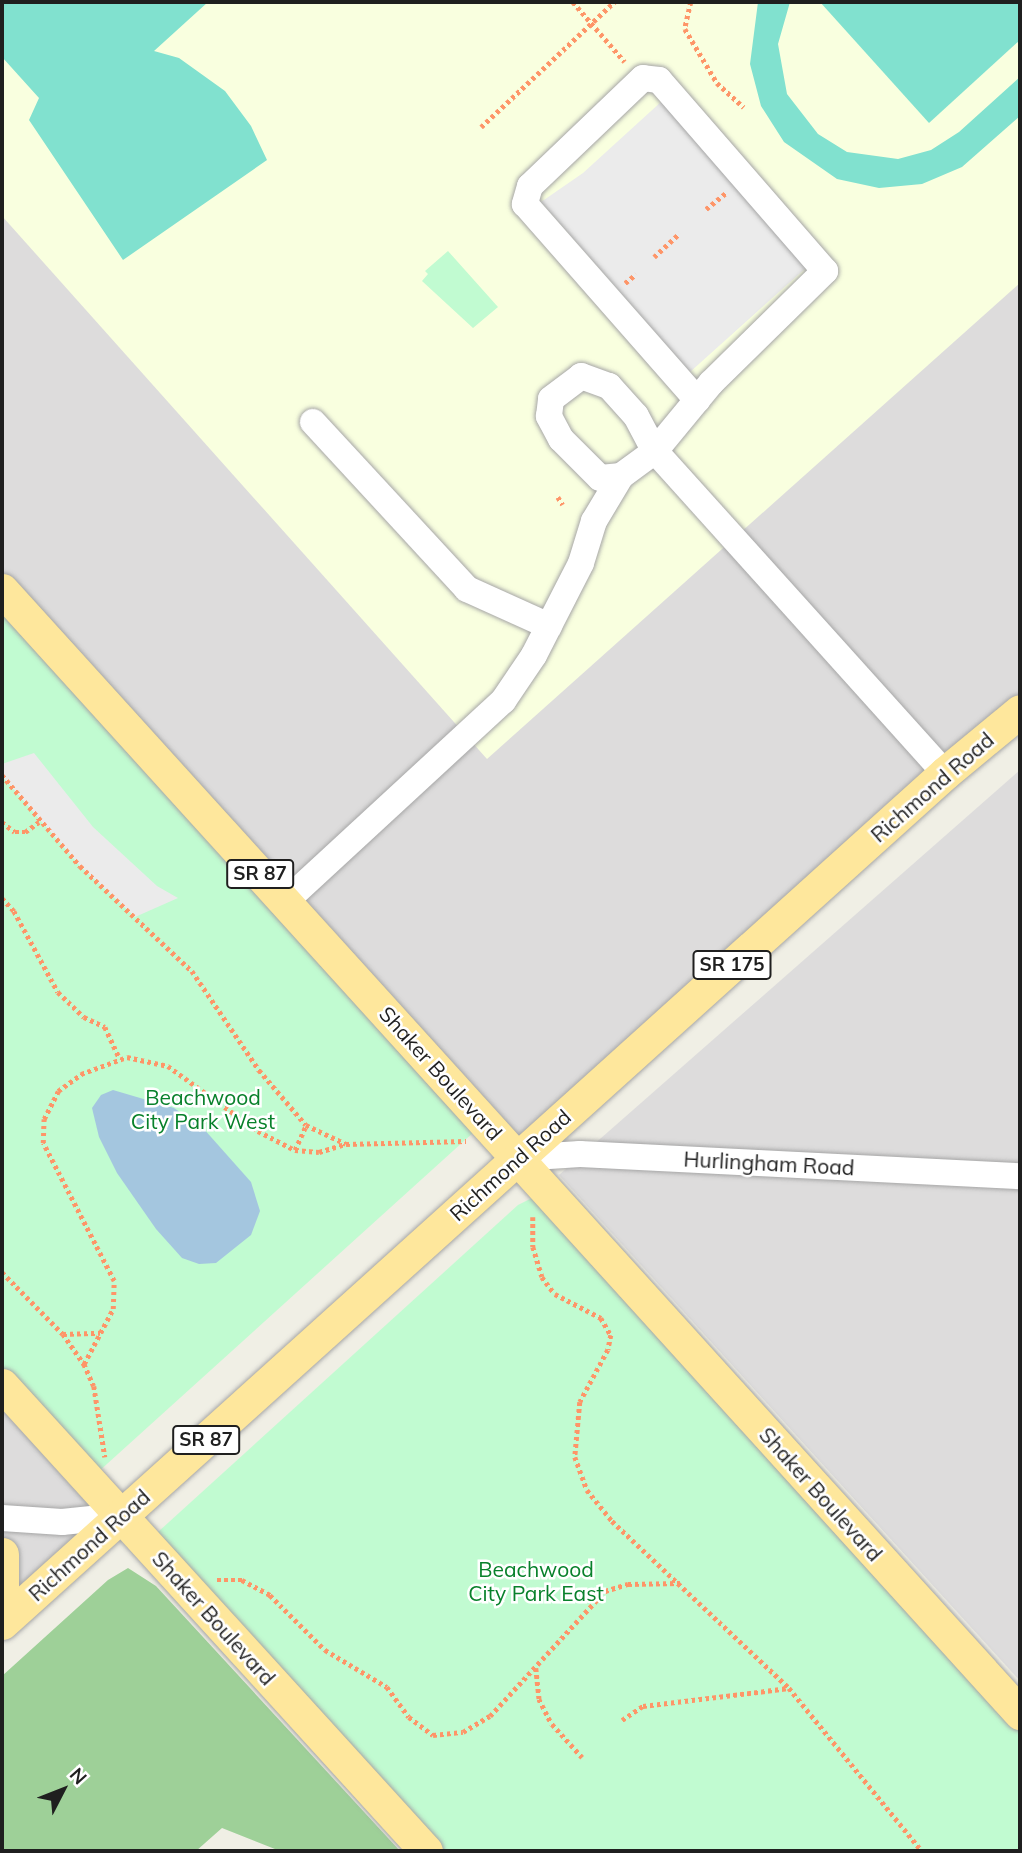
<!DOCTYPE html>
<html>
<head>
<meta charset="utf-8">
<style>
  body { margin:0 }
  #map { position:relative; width:1022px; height:1853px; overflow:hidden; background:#f0efe5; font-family:Mulish,sans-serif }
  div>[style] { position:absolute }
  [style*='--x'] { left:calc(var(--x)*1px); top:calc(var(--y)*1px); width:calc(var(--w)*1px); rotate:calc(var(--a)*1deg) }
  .residential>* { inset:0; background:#dddcdc }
  .education>* { inset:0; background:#f9ffdf }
  .forest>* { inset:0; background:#9ed098 }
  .park>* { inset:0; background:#c1fbd1 }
  .pitch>* { inset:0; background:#81e1cf }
  .parking>* { inset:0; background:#ebebeb }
  .water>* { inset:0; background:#a4c6df }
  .path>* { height:4.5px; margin-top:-2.25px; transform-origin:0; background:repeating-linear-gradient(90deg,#fe9568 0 3.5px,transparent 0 7px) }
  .roads { filter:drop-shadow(0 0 2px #a6a6a6) drop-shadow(0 0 2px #a6a6a6) }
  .minor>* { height:26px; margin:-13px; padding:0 13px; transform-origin:13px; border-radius:13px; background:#fff }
  .major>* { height:33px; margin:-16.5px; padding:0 16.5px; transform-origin:16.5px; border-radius:16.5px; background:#fee79c }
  span { translate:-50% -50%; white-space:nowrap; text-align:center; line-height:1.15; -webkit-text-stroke:5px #fff; paint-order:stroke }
  .shield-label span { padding:2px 5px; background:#fff; border:2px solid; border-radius:5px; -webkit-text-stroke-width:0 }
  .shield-label { font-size:19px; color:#1f1f1f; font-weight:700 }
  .street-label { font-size:21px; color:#1f1f1f }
  .park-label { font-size:21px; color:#08812b }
  .frame { position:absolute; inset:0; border:4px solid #1f1f1f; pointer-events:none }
  .north { position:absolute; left:28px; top:1755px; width:70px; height:70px; -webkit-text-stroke:5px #fff; paint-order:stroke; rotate:48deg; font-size:19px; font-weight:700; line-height:28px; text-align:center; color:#1f1f1f }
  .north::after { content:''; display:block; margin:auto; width:24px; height:32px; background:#1f1f1f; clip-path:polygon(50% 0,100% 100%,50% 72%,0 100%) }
</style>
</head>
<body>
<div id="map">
  <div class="residential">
    <div style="clip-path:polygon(2px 2px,1020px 2px,1020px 711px,518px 1158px,2px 590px)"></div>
    <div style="clip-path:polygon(1020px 770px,1020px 1681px,559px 1175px)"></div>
    <div style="clip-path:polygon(2px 1385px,121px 1516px,2px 1623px)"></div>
  </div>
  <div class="education">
    <div style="clip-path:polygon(2px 2px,1020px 2px,1020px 283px,487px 759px,2px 216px)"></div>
  </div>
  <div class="forest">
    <div style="clip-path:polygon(128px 1568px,156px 1586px,400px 1851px,280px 1851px,222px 1828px,196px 1851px,2px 1851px,2px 1676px,108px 1580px)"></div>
  </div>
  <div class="park">
    <div style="clip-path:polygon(448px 251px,498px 307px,473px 328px,422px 281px,428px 274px,425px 271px)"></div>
    <div style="clip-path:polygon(2px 590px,485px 1122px,97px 1473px,2px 1385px)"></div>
    <div style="clip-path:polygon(532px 1198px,1020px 1733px,1020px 1851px,435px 1851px,158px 1532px,518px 1205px)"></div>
  </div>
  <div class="pitch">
    <div style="clip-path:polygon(2px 2px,208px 2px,154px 51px,179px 58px,225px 91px,251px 126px,267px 160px,123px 260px,29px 120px,39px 98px,2px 57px)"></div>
    <div style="clip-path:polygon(758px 2px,790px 2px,778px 44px,787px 94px,818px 134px,847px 152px,898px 159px,931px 150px,959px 132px,1020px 77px,1020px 116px,962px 167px,922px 184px,879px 188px,837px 179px,784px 142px,761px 106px,750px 64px)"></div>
    <div style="clip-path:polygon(820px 2px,1020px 2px,1020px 40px,929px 123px)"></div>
  </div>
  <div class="parking">
    <div style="clip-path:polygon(662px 101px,808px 266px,690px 372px,541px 202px,583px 173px)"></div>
    <div style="clip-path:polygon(34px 753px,93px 827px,157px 886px,178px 898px,135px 917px,80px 866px,2px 776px,2px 764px)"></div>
  </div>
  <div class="water">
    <div style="clip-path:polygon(113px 1090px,174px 1108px,203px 1128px,251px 1182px,260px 1211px,251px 1235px,216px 1263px,199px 1264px,182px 1258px,156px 1229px,117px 1173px,99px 1137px,92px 1108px,101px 1095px)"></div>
  </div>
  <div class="path">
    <div style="--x:573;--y:2;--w:79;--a:49.1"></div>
    <div style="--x:691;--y:2;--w:28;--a:103"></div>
    <div style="--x:685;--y:29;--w:63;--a:59.3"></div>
    <div style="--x:717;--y:83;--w:36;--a:42"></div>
    <div style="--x:481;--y:127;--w:183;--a:-43.2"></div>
    <div style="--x:706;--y:209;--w:27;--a:-39"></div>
    <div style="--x:654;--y:257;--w:35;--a:-43"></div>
    <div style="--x:625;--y:283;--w:14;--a:-39"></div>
    <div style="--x:558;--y:497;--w:9;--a:58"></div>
    <div style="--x:2;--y:775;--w:120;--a:49.4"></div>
    <div style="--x:80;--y:866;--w:154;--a:43.2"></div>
    <div style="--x:192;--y:971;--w:120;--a:55.9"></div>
    <div style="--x:259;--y:1070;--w:72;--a:49.5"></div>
    <div style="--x:306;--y:1125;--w:44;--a:25.4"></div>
    <div style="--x:346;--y:1144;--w:120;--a:-1.4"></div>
    <div style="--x:2;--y:822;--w:16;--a:38"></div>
    <div style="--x:15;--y:832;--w:10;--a:0"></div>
    <div style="--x:25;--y:832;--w:17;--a:-36"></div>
    <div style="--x:2;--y:898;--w:18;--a:47"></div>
    <div style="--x:14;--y:911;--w:92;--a:61.5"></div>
    <div style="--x:58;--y:992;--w:36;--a:44"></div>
    <div style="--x:84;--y:1017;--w:23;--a:25"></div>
    <div style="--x:105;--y:1027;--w:35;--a:65"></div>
    <div style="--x:295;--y:1150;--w:27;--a:-66"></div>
    <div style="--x:533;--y:1217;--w:30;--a:90"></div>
    <div style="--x:533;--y:1247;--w:31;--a:73"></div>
    <div style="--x:542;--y:1277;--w:21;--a:53"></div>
    <div style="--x:555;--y:1294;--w:52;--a:27.6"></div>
    <div style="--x:601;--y:1318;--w:20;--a:60"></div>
    <div style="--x:611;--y:1335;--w:15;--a:101"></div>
    <div style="--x:608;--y:1350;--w:59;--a:118.3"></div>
    <div style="--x:580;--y:1402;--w:55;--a:95.2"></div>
    <div style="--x:575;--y:1457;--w:35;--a:70"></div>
    <div style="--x:587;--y:1490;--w:40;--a:51"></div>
    <div style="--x:612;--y:1521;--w:243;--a:43.3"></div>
    <div style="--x:789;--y:1688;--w:210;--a:50.8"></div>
    <div style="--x:2;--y:1272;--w:87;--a:45.5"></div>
    <div style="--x:63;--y:1334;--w:37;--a:55"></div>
    <div style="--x:84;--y:1364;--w:24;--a:66"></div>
    <div style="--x:94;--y:1386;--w:72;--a:81.2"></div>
    <div style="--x:63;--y:1334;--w:37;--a:-2"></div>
    <div style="--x:84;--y:1364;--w:62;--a:-62.2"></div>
    <div style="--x:113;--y:1309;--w:28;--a:-88"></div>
    <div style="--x:114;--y:1281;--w:155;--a:-117.2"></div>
    <div style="--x:43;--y:1143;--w:24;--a:-88"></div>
    <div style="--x:44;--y:1119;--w:31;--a:-63"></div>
    <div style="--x:58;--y:1091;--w:29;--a:-36"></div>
    <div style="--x:81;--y:1074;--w:49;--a:-20.3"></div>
    <div style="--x:127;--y:1057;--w:42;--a:12.4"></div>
    <div style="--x:168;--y:1066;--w:111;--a:35.8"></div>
    <div style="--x:258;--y:1131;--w:42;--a:27.2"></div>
    <div style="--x:295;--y:1150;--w:24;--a:5"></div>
    <div style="--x:319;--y:1152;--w:27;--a:-17"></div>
    <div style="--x:217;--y:1580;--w:25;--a:0"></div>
    <div style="--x:242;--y:1580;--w:32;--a:28"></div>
    <div style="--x:270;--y:1595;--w:78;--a:45"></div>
    <div style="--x:325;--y:1650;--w:72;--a:30.8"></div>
    <div style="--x:387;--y:1687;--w:37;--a:54"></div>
    <div style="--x:409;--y:1717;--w:30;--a:37"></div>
    <div style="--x:433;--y:1735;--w:30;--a:-6"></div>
    <div style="--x:463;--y:1732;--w:31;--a:-31"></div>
    <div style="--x:490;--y:1716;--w:170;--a:-47.4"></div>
    <div style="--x:605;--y:1591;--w:24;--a:-17"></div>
    <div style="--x:628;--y:1584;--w:52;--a:-1.1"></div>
    <div style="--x:536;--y:1668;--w:31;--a:84"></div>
    <div style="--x:539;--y:1699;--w:28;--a:63"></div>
    <div style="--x:552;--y:1724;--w:45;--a:47.7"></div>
    <div style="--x:622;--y:1720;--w:25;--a:-34"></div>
    <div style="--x:643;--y:1706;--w:147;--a:-7"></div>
  </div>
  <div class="roads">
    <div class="minor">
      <div style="--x:313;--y:422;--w:227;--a:47.3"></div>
      <div style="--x:467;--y:589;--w:90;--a:24.3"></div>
      <div style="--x:621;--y:476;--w:21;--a:175"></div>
      <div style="--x:600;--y:478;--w:55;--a:-135"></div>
      <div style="--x:561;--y:439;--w:26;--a:-118"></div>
      <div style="--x:549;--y:416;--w:17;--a:-83"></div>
      <div style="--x:551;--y:399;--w:38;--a:-37"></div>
      <div style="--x:581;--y:376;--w:30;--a:20"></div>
      <div style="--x:609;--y:386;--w:40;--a:48"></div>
      <div style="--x:636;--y:416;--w:40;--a:62"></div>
      <div style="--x:655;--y:451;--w:433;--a:48"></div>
      <div style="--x:285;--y:902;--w:297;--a:-42.7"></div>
      <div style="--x:503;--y:701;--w:55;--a:-56"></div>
      <div style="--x:534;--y:655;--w:103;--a:-62.9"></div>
      <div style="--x:581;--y:563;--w:44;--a:-72.8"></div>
      <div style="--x:594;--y:521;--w:52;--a:-59"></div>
      <div style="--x:621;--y:476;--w:42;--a:-36.3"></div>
      <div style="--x:655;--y:451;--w:88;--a:-50.5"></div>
      <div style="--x:711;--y:383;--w:160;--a:-44.5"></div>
      <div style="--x:825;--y:271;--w:253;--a:-131"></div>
      <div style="--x:659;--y:80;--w:16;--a:-173"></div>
      <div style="--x:643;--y:78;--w:156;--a:136.3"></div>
      <div style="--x:530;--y:186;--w:19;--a:106"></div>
      <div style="--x:525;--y:204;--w:261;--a:48.7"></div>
      <div style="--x:518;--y:1158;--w:62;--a:-3.7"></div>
      <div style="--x:580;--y:1154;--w:441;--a:2.9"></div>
      <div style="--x:2;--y:1518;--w:60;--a:3.8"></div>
      <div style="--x:62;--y:1522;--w:59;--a:-5.8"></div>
    </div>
    <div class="major">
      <div style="--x:2;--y:590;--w:1516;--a:47.81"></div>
      <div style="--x:2;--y:1385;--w:630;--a:47.7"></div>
      <div style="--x:2;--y:1554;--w:53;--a:90"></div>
      <div style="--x:2;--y:1623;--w:1270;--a:-42.03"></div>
      <div style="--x:945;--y:773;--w:97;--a:-39.6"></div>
    </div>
  </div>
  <div class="shield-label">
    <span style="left:260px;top:874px">SR 87</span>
    <span style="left:732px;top:965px">SR 175</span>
    <span style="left:206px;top:1440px">SR 87</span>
  </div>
  <div class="street-label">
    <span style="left:932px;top:787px;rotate:-41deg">Richmond Road</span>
    <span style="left:441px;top:1073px;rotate:48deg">Shaker Boulevard</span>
    <span style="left:769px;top:1163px;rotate:3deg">Hurlingham Road</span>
    <span style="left:510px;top:1165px;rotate:-42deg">Richmond Road</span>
    <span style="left:821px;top:1494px;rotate:48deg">Shaker Boulevard</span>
    <span style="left:89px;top:1545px;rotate:-42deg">Richmond Road</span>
    <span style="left:214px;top:1618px;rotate:48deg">Shaker Boulevard</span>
  </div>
  <div class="park-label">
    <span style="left:203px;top:1109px">Beachwood<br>City Park West</span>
    <span style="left:536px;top:1581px">Beachwood<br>City Park East</span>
  </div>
  <div class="frame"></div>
  <div class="north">N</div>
</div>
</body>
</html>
